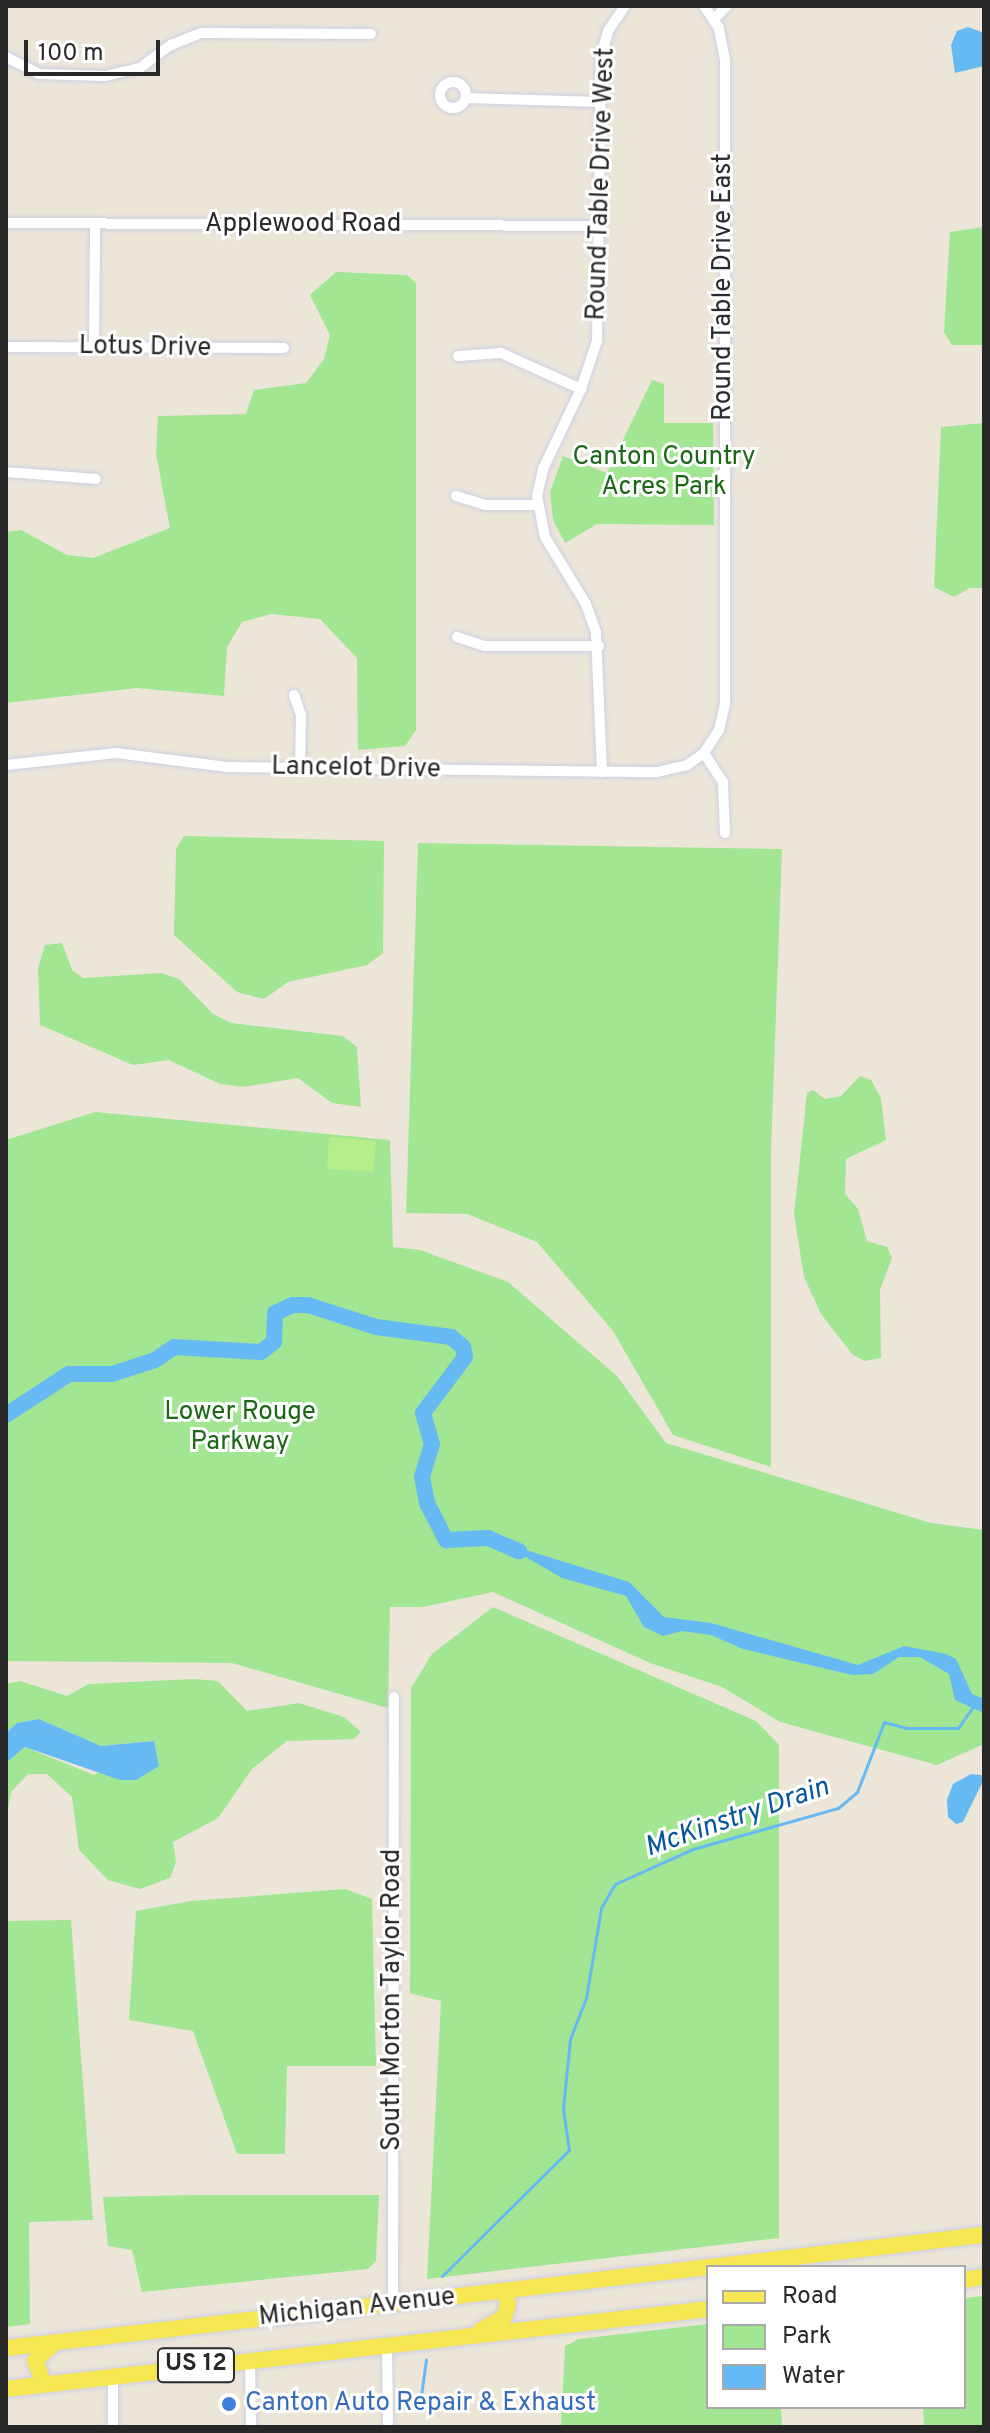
<!DOCTYPE html>
<html>
<head>
<meta charset="utf-8">
<style>
  body { margin:0 }
  #map { position:relative; width:990px; height:2433px; overflow:hidden; background:#ece6d9; font-family:Overpass,sans-serif }
  div>[style] { position:absolute }
  [style*='--x'] { left:calc(var(--x)*1px); top:calc(var(--y)*1px); width:calc(var(--w)*1px); rotate:calc(var(--a)*1deg) }
  .green>* { inset:0; background:#a2e592 }
  .pitch>* { inset:0; background:#b7ee8c }
  .water>* { inset:0; background:#65baf4 }
  .stream>* { height:3px; margin:-1.5px; padding:0 1.5px; transform-origin:1.5px; border-radius:1.5px; background:#65baf4 }
  .river>* { height:16px; margin:-8px; padding:0 8px; transform-origin:8px; border-radius:8px; background:#65baf4 }
  .roads { filter:drop-shadow(0 0 2px #cecfe2) drop-shadow(0 0 2px #cecfe2) }
  .minor>* { height:10px; margin:-5px; padding:0 5px; transform-origin:5px; border-radius:5px; background:#fff }
  .minor>.ring { margin:-5px; padding:0; box-sizing:content-box; background:none; border:10px solid #fff; border-radius:50% }
  .primary>* { height:16px; margin:-8px; padding:0 8px; transform-origin:8px; border-radius:8px; background:#f7e752 }
  .dots>* { width:22px; height:22px; translate:-50% -50%; box-sizing:border-box; border:4px solid #fff; border-radius:50% }
  span { translate:-50% -50%; white-space:nowrap; text-align:center; line-height:1.15; -webkit-text-stroke:6px #fff; paint-order:stroke }
  .shield-label span { padding:2px 6px; background:#fff; border:2px solid; border-radius:6px; -webkit-text-stroke-width:0 }
  .shield-label { font-size:24px; color:#282828; font-weight:700 }
  .street-label { font-size:26px; color:#282828 }
  .park-label { font-size:26px; color:#1b6716 }
  .shop-label { font-size:26px; color:#366cbe }
  .left { translate:0 -50%; text-align:left }
  .water-label { font-size:28px; color:#07559d; font-style:italic }
  .frame { position:absolute; inset:0; border:8px solid #282828; pointer-events:none }
  .legend { position:absolute; left:706px; top:2265px; width:260px; height:144px; box-sizing:border-box; background:#fff; border:2px solid #a9a9a9; margin:0; padding:10px 14px; list-style:none; font-size:24px; color:#282828 }
  .legend li { display:flex; align-items:center; gap:16px; height:40px }
  .legend b { width:40px; border:2px solid #a9a9a9 }
  .scale { position:absolute; left:24px; top:40px; width:136px; height:36px; box-sizing:border-box; border:4px solid #282828; border-top:0; padding-left:10px; font-size:24px; line-height:28px; white-space:nowrap; color:#282828; -webkit-text-stroke:6px #fff; paint-order:stroke }
</style>
</head>
<body>
<div id="map">
  <div class="green">
    <div style="clip-path:polygon(984px 227px,984px 345px,952px 345px,944px 332px,950px 232px)"></div>
    <div style="clip-path:polygon(336px 272px,407px 275px,416px 283px,416px 730px,405px 746px,358px 750px,357px 658px,320px 619px,271px 614px,242px 622px,227px 647px,224px 696px,137px 688px,6px 703px,6px 532px,21px 530px,67px 555px,93px 558px,170px 528px,156px 454px,158px 416px,246px 414px,254px 390px,306px 383px,324px 359px,330px 335px,310px 295px)"></div>
    <div style="clip-path:polygon(652px 380px,664px 384px,664px 423px,713px 423px,714px 525px,597px 524px,565px 543px,553px 520px,550px 492px,563px 456px,607px 473px)"></div>
    <div style="clip-path:polygon(984px 423px,984px 588px,970px 588px,954px 597px,934px 587px,941px 427px)"></div>
    <div style="clip-path:polygon(184px 836px,384px 841px,383px 953px,367px 965px,288px 982px,264px 999px,237px 992px,174px 935px,176px 849px)"></div>
    <div style="clip-path:polygon(418px 843px,782px 849px,771px 1153px,771px 1467px,673px 1435px,613px 1331px,537px 1242px,467px 1214px,406px 1213px)"></div>
    <div style="clip-path:polygon(62px 943px,72px 970px,83px 978px,161px 973px,179px 979px,213px 1014px,231px 1023px,343px 1036px,357px 1047px,361px 1107px,332px 1103px,298px 1078px,244px 1087px,220px 1084px,169px 1060px,133px 1065px,40px 1025px,38px 968px,45px 945px)"></div>
    <div style="clip-path:polygon(860px 1076px,871px 1080px,881px 1098px,886px 1140px,846px 1159px,845px 1194px,858px 1209px,867px 1241px,887px 1247px,892px 1258px,880px 1290px,881px 1358px,865px 1361px,853px 1355px,821px 1314px,804px 1277px,794px 1214px,807px 1093px,813px 1090px,825px 1099px,841px 1096px)"></div>
    <div style="clip-path:polygon(95px 1112px,390px 1140px,393px 1247px,420px 1250px,508px 1282px,617px 1376px,666px 1443px,931px 1523px,984px 1530px,984px 1744px,937px 1765px,780px 1722px,722px 1687px,650px 1663px,493px 1592px,423px 1607px,390px 1607px,388px 1708px,232px 1663px,6px 1661px,6px 1140px)"></div>
    <div style="clip-path:polygon(493px 1607px,756px 1721px,779px 1745px,779px 2238px,427px 2279px,441px 2001px,410px 1993px,411px 1688px,432px 1654px)"></div>
    <div style="clip-path:polygon(194px 1679px,218px 1681px,247px 1711px,299px 1703px,344px 1717px,361px 1732px,354px 1739px,287px 1741px,252px 1769px,218px 1818px,173px 1842px,176px 1862px,170px 1878px,140px 1889px,108px 1880px,79px 1850px,72px 1797px,47px 1774px,28px 1774px,11px 1792px,6px 1823px,6px 1763px,25px 1747px,94px 1775px,154px 1741px,101px 1746px,39px 1719px,17px 1723px,6px 1733px,6px 1684px,20px 1681px,67px 1696px,89px 1684px)"></div>
    <div style="clip-path:polygon(345px 1889px,372px 1899px,376px 2066px,287px 2066px,285px 2154px,237px 2154px,193px 2031px,129px 2020px,136px 1911px,191px 1901px)"></div>
    <div style="clip-path:polygon(71px 1920px,93px 2220px,29px 2222px,30px 2324px,6px 2327px,6px 1921px)"></div>
    <div style="clip-path:polygon(194px 2195px,379px 2195px,376px 2261px,368px 2269px,142px 2292px,132px 2250px,108px 2246px,103px 2197px)"></div>
    <div style="clip-path:polygon(984px 2296px,984px 2427px,924px 2427px,923px 2407px,964px 2407px,964px 2298px)"></div>
    <div style="clip-path:polygon(708px 2324px,708px 2407px,781px 2407px,782px 2427px,561px 2427px,565px 2346px,579px 2339px)"></div>
  </div>
  <div class="pitch">
    <div style="clip-path:polygon(329px 1137px,376px 1141px,373px 1172px,327px 1169px)"></div>
  </div>
  <div class="water">
    <div style="clip-path:polygon(968px 27px,984px 33px,984px 66px,955px 73px,951px 45px,957px 31px)"></div>
    <div style="clip-path:polygon(500px 1542px,629px 1582px,664px 1617px,711px 1623px,858px 1665px,904px 1646px,946px 1654px,956px 1659px,972px 1694px,984px 1699px,984px 1713px,955px 1700px,949px 1674px,920px 1657px,899px 1657px,873px 1674px,852px 1675px,743px 1649px,711px 1635px,682px 1631px,663px 1636px,644px 1627px,626px 1596px,562px 1578px)"></div>
    <div style="clip-path:polygon(39px 1719px,101px 1746px,154px 1741px,159px 1766px,136px 1780px,120px 1780px,25px 1747px,6px 1763px,6px 1733px,17px 1723px)"></div>
    <div style="clip-path:polygon(971px 1774px,981px 1775px,983px 1781px,963px 1822px,956px 1824px,948px 1817px,947px 1800px,953px 1784px)"></div>
  </div>
  <div class="stream">
    <div style="--x:442;--y:2276;--w:179;--a:-44.8"></div>
    <div style="--x:569;--y:2150;--w:41;--a:-98.3"></div>
    <div style="--x:563;--y:2109;--w:70;--a:-84.3"></div>
    <div style="--x:570;--y:2039;--w:44;--a:-68.7"></div>
    <div style="--x:586;--y:1998;--w:91;--a:-80.5"></div>
    <div style="--x:601;--y:1908;--w:28;--a:-60"></div>
    <div style="--x:615;--y:1884;--w:85;--a:-24.2"></div>
    <div style="--x:693;--y:1849;--w:151;--a:-15.8"></div>
    <div style="--x:838;--y:1808;--w:25;--a:-40"></div>
    <div style="--x:857;--y:1792;--w:75;--a:-68.9"></div>
    <div style="--x:884;--y:1722;--w:24;--a:15"></div>
    <div style="--x:907;--y:1728;--w:51;--a:0"></div>
    <div style="--x:958;--y:1728;--w:28;--a:-55"></div>
    <div style="--x:420;--y:2403;--w:44;--a:-82.2"></div>
  </div>
  <div class="river">
    <div style="--x:6;--y:1415;--w:75;--a:-33.1"></div>
    <div style="--x:69;--y:1374;--w:43;--a:0"></div>
    <div style="--x:112;--y:1374;--w:45;--a:-18"></div>
    <div style="--x:155;--y:1360;--w:23;--a:-34"></div>
    <div style="--x:174;--y:1347;--w:87;--a:3.3"></div>
    <div style="--x:261;--y:1352;--w:16;--a:-38"></div>
    <div style="--x:274;--y:1342;--w:29;--a:-88"></div>
    <div style="--x:275;--y:1313;--w:20;--a:-24"></div>
    <div style="--x:293;--y:1305;--w:15;--a:0"></div>
    <div style="--x:308;--y:1305;--w:71;--a:17.9"></div>
    <div style="--x:376;--y:1327;--w:76;--a:7.6"></div>
    <div style="--x:451;--y:1337;--w:16;--a:40"></div>
    <div style="--x:463;--y:1347;--w:10;--a:79"></div>
    <div style="--x:465;--y:1357;--w:70;--a:126.9"></div>
    <div style="--x:423;--y:1413;--w:32;--a:74"></div>
    <div style="--x:432;--y:1444;--w:34;--a:107"></div>
    <div style="--x:422;--y:1477;--w:26;--a:79"></div>
    <div style="--x:427;--y:1503;--w:42;--a:62.8"></div>
    <div style="--x:446;--y:1540;--w:42;--a:-2.7"></div>
    <div style="--x:488;--y:1538;--w:34;--a:23"></div>
  </div>
  <div class="roads">
    <div class="minor">
      <div style="--x:715;--y:18;--w:17;--a:-45"></div>
      <div style="--x:6;--y:57;--w:37;--a:27"></div>
      <div style="--x:39;--y:74;--w:66;--a:1.7"></div>
      <div style="--x:105;--y:76;--w:36;--a:-13"></div>
      <div style="--x:140;--y:68;--w:39;--a:-37"></div>
      <div style="--x:171;--y:45;--w:32;--a:-22"></div>
      <div style="--x:201;--y:33;--w:170;--a:0.3"></div>
      <div class="ring" style="left:440px;top:82px;width:16px;height:16px"></div>
      <div style="--x:466;--y:98;--w:134;--a:1.7"></div>
      <div style="--x:6;--y:223;--w:594;--a:0.29"></div>
      <div style="--x:6;--y:347;--w:278;--a:0.2"></div>
      <div style="--x:94;--y:348;--w:124;--a:-89.5"></div>
      <div style="--x:458;--y:356;--w:43;--a:-4"></div>
      <div style="--x:501;--y:353;--w:88;--a:24.2"></div>
      <div style="--x:6;--y:472;--w:90;--a:4.4"></div>
      <div style="--x:456;--y:496;--w:30;--a:17"></div>
      <div style="--x:485;--y:505;--w:52;--a:0"></div>
      <div style="--x:457;--y:637;--w:28;--a:18"></div>
      <div style="--x:484;--y:646;--w:115;--a:0"></div>
      <div style="--x:294;--y:695;--w:21;--a:71"></div>
      <div style="--x:301;--y:715;--w:54;--a:91.1"></div>
      <div style="--x:704;--y:753;--w:35;--a:57"></div>
      <div style="--x:723;--y:782;--w:51;--a:87.8"></div>
      <div style="--x:6;--y:765;--w:111;--a:-6.2"></div>
      <div style="--x:116;--y:753;--w:112;--a:7.2"></div>
      <div style="--x:227;--y:767;--w:430;--a:0.7"></div>
      <div style="--x:657;--y:772;--w:31;--a:-13"></div>
      <div style="--x:687;--y:765;--w:21;--a:-35"></div>
      <div style="--x:704;--y:753;--w:27;--a:-57"></div>
      <div style="--x:719;--y:730;--w:28;--a:-77"></div>
      <div style="--x:725;--y:703;--w:643;--a:-90"></div>
      <div style="--x:725;--y:60;--w:33;--a:-101"></div>
      <div style="--x:719;--y:28;--w:27;--a:-124"></div>
      <div style="--x:602;--y:772;--w:140;--a:-92.5"></div>
      <div style="--x:596;--y:632;--w:30;--a:-110"></div>
      <div style="--x:586;--y:604;--w:79;--a:-121.5"></div>
      <div style="--x:545;--y:537;--w:42;--a:-101"></div>
      <div style="--x:537;--y:496;--w:28;--a:-77"></div>
      <div style="--x:543;--y:469;--w:89;--a:-64.6"></div>
      <div style="--x:581;--y:389;--w:51;--a:-71.6"></div>
      <div style="--x:597;--y:341;--w:285;--a:-89.2"></div>
      <div style="--x:601;--y:56;--w:26;--a:-74"></div>
      <div style="--x:608;--y:31;--w:30;--a:-56"></div>
      <div style="--x:393;--y:2304;--w:607;--a:-89.91"></div>
      <div style="--x:387;--y:2345;--w:82;--a:89.3"></div>
      <div style="--x:250;--y:2360;--w:67;--a:89.1"></div>
      <div style="--x:113;--y:2375;--w:52;--a:90"></div>
    </div>
    <div class="primary">
      <div style="--x:710;--y:2267;--w:276;--a:-6.7"></div>
      <div style="--x:964;--y:2280;--w:20;--a:-9"></div>
      <div style="--x:481;--y:2330;--w:26;--a:-29"></div>
      <div style="--x:504;--y:2317;--w:13;--a:-72"></div>
      <div style="--x:508;--y:2305;--w:14;--a:-102"></div>
      <div style="--x:6;--y:2348;--w:707;--a:-6.58"></div>
      <div style="--x:44;--y:2384;--w:25;--a:-111"></div>
      <div style="--x:35;--y:2361;--w:26;--a:-43"></div>
      <div style="--x:6;--y:2389;--w:707;--a:-6.5"></div>
    </div>
  </div>
  <div class="dots">
    <div style="left:229px;top:2404px;background:#3f7fe0"></div>
  </div>
  <div class="shield-label">
    <span style="left:196px;top:2365px">US 12</span>
  </div>
  <div class="street-label">
    <span style="left:602px;top:184px;rotate:-88deg">Round Table Drive West</span>
    <span style="left:303px;top:225px">Applewood Road</span>
    <span style="left:724px;top:287px;rotate:-90deg">Round Table Drive East</span>
    <span style="left:145px;top:348px;rotate:1deg">Lotus Drive</span>
    <span style="left:356px;top:769px;rotate:1deg">Lancelot Drive</span>
    <span style="left:393px;top:2000px;rotate:-90deg">South Morton Taylor Road</span>
    <span style="left:357px;top:2308px;rotate:-6deg">Michigan Avenue</span>
  </div>
  <div class="park-label">
    <span style="left:664px;top:473px">Canton Country<br>Acres Park</span>
    <span style="left:240px;top:1428px">Lower Rouge<br>Parkway</span>
  </div>
  <div class="shop-label">
    <span class="left" style="left:245px;top:2404px">Canton Auto Repair &amp; Exhaust</span>
  </div>
  <div class="water-label">
    <span style="left:737px;top:1818px;rotate:-19deg">McKinstry Drain</span>
  </div>
  <div class="frame"></div>
  <ul class="legend">
  <li><b style="height:10px;background:#f7e752"></b>Road</li>
  <li><b style="height:22px;background:#a2e592"></b>Park</li>
  <li><b style="height:22px;background:#65baf4"></b>Water</li>
  </ul>
  <div class="scale">100 m</div>
</div>
</body>
</html>
